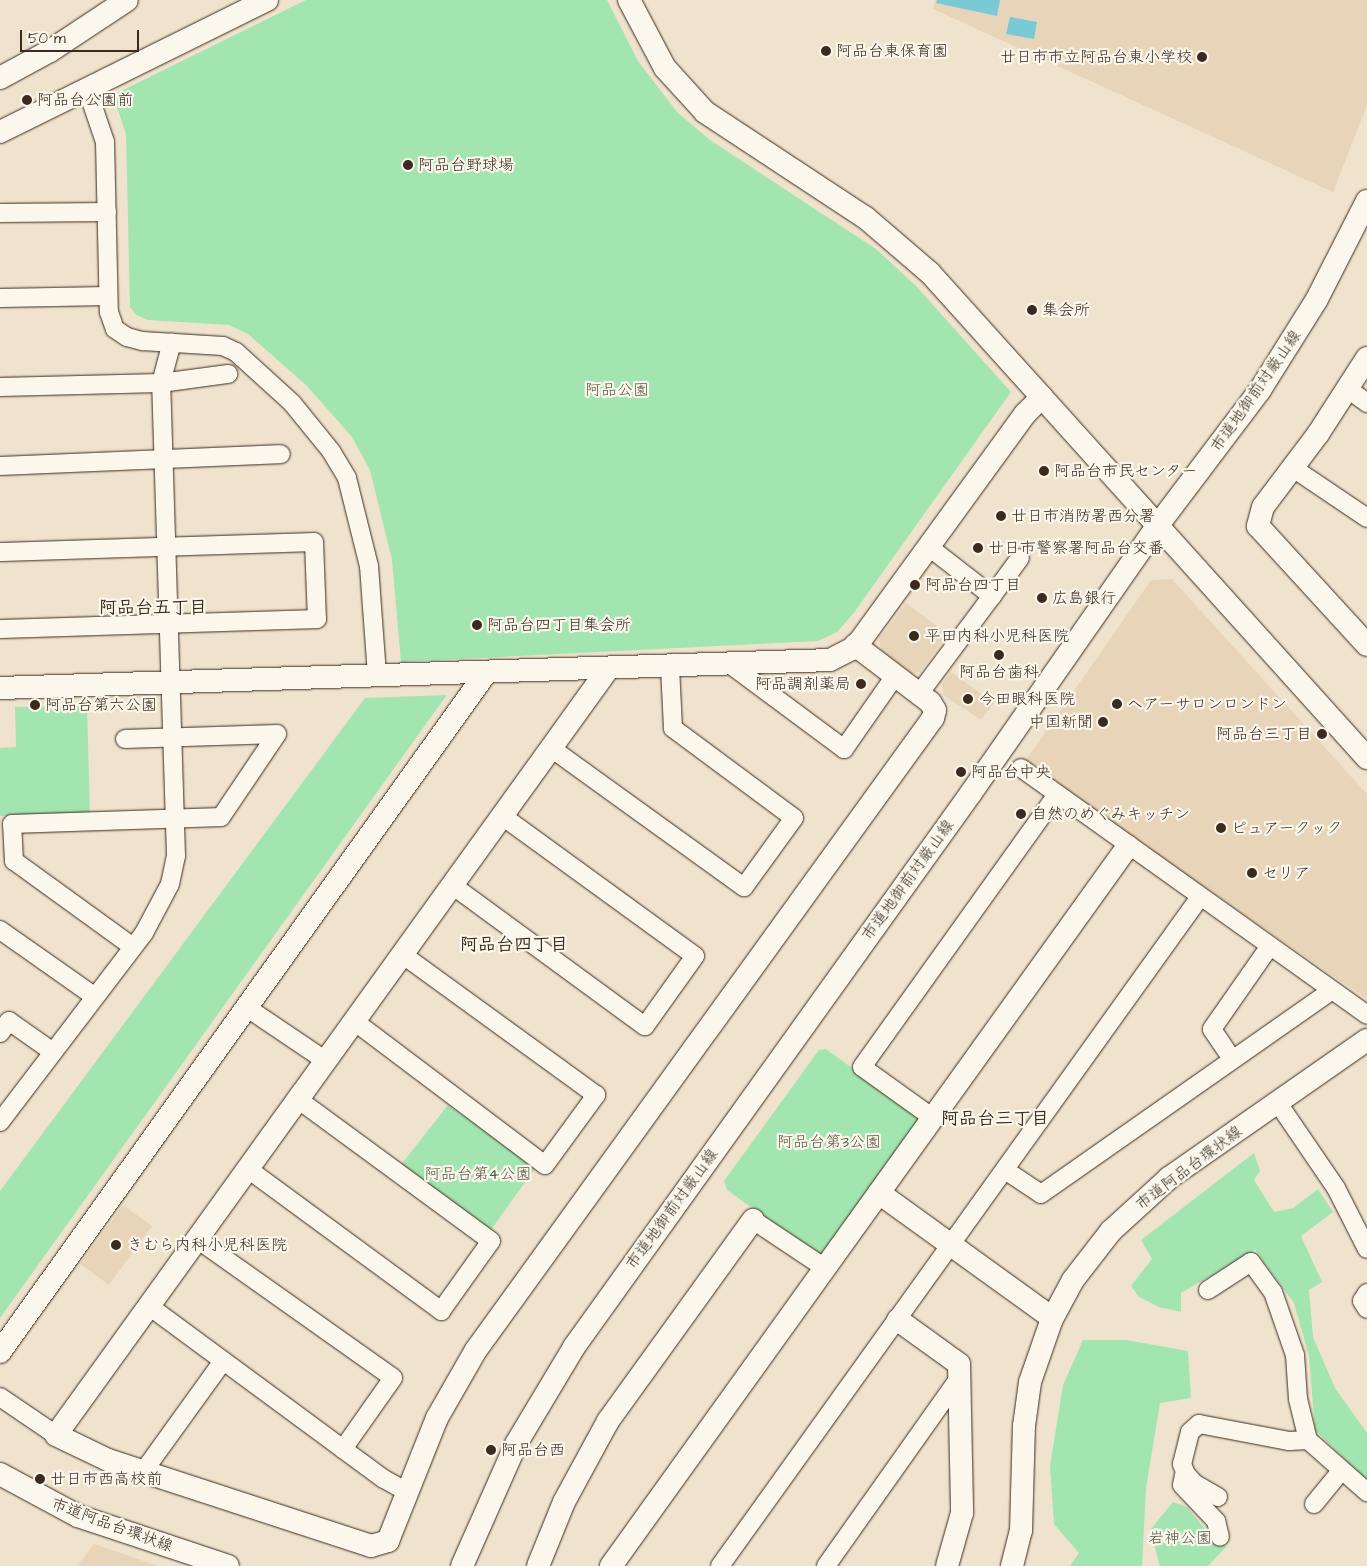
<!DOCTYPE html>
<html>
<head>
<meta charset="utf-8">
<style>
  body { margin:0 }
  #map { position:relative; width:1367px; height:1566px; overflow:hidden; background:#f0e3ce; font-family:"Architects Daughter","Klee One",sans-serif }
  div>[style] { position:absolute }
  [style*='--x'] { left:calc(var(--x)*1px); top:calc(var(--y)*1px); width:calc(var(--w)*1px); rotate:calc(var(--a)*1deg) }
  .built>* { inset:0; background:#e8d5b9 }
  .green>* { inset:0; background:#a3e5b0 }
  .water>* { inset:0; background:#79cad4 }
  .roads { filter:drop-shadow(0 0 1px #3b2a1e) drop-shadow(0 0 1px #3b2a1e) }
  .minor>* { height:18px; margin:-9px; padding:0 9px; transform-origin:9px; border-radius:9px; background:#fbf7ec }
  .tertiary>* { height:22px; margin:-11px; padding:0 11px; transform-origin:11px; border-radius:11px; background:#fbf7ec }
  .dots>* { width:14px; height:14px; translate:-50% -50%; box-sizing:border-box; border:2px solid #fbf7ec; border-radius:50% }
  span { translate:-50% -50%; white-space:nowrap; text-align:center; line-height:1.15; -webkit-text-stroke:4.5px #fbf7ec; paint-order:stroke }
  .poi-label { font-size:16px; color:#3b2a1e }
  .left { translate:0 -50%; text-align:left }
  .right { translate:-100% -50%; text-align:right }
  .park-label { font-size:16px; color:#555942 }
  .street-label { font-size:16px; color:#3b2a1e }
  .neighbourhood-label { font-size:18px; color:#3b2a1e; font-weight:700 }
  .scale { position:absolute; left:20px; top:30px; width:119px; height:22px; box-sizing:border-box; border:2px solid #3b2a1e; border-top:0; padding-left:6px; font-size:15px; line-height:18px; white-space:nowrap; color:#3b2a1e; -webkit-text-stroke:4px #fbf7ec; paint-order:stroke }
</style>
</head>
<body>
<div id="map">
  <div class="built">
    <div style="clip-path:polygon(935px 0,1367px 0,1367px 105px,1333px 192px,933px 9px)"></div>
    <div style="clip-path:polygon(1172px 579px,1367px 794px,1367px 999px,1106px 820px,1026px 760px,1151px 580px)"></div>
    <div style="clip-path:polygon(906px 603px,948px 634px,920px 672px,909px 674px,882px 654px,879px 639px)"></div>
    <div style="clip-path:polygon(951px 672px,994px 703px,981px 720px,943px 695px,942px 684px)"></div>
    <div style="clip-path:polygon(123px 1205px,152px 1226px,109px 1285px,80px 1264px)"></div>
    <div style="clip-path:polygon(94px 1544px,95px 1544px,158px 1566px,77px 1566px)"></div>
  </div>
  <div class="green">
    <div style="clip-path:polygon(306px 0,607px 0,638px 61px,677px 112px,710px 140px,876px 249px,916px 286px,1011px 392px,853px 614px,837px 632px,818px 641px,401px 662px,392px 560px,370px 470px,352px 437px,307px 386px,248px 334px,229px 325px,148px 320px,136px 315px,130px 307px,126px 134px,113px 95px)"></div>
    <div style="clip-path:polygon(447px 695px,428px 721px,0 1318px,0 1191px,365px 698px)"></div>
    <div style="clip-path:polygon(87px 706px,90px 814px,0 816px,0 748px,16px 747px,15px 707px)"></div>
    <div style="clip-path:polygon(826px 1049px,918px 1116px,920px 1122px,825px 1254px,818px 1255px,727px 1190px,724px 1181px,819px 1050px)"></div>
    <div style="clip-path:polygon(448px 1105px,536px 1167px,490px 1231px,400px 1166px)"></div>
    <div style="clip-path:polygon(1254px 1153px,1260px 1171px,1254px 1180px,1274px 1212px,1293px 1208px,1318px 1189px,1333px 1212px,1301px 1236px,1322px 1282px,1309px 1290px,1313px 1337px,1335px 1388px,1367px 1433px,1367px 1481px,1315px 1430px,1309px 1356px,1294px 1303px,1255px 1250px,1181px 1293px,1181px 1312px,1159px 1307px,1139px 1297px,1131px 1286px,1152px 1259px,1141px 1240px)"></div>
    <div style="clip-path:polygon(1083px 1340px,1126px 1340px,1188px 1351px,1191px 1398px,1160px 1403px,1146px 1488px,1142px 1566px,1070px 1566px,1079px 1553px,1054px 1524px,1050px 1466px,1063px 1385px)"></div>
    <div style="clip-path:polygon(1173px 1502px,1187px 1507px,1210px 1535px,1220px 1537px,1226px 1547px,1208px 1566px,1160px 1566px,1150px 1530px)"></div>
  </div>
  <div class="water">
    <div style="clip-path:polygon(937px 0,1000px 0,997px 16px,936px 3px)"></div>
    <div style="clip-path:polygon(1010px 17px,1037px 22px,1034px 39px,1006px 34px)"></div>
  </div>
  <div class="roads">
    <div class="minor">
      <div style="--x:87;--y:89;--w:56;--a:71.2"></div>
      <div style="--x:105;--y:142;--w:170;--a:88.7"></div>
      <div style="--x:109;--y:312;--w:18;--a:71"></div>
      <div style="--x:115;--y:329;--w:14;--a:34"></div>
      <div style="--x:127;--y:337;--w:16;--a:15"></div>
      <div style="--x:142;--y:341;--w:81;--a:3.5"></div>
      <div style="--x:223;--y:346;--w:14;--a:25"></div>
      <div style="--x:236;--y:352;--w:76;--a:42.3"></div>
      <div style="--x:292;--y:403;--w:62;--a:50.9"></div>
      <div style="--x:331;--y:451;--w:31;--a:59"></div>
      <div style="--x:347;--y:478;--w:91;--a:76"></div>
      <div style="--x:369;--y:566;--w:110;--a:85.8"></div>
      <div style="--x:0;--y:213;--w:107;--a:-0.5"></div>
      <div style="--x:0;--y:298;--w:108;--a:-1.1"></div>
      <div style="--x:0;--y:387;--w:161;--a:-1.4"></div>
      <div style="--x:161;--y:383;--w:68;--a:-7.7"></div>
      <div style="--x:1348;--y:389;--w:24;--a:36"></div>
      <div style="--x:0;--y:466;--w:281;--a:-2.4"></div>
      <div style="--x:1293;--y:468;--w:89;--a:34"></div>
      <div style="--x:929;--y:547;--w:80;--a:37.9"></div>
      <div style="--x:992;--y:596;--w:47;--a:-53.6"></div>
      <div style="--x:0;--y:552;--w:314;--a:-1.8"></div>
      <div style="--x:314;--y:542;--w:77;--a:87.8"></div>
      <div style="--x:317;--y:619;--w:317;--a:178.2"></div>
      <div style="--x:731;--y:665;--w:141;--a:36.6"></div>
      <div style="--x:844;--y:749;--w:89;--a:-55.1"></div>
      <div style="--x:919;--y:694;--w:122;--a:-53.3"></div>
      <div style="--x:125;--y:739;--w:152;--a:-1.9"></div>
      <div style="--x:551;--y:748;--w:238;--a:35.8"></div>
      <div style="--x:744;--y:887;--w:85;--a:-54.1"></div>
      <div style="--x:794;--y:818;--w:151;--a:-143.4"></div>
      <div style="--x:673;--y:728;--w:61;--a:-92.8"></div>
      <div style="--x:1021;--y:768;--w:425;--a:35.5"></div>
      <div style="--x:452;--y:885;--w:239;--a:36.2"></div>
      <div style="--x:645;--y:1026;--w:86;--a:-54.5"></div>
      <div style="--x:695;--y:956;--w:238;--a:-144"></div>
      <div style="--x:0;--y:930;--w:115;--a:35.1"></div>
      <div style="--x:133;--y:947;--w:147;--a:-144.1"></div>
      <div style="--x:14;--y:861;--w:37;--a:-93"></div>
      <div style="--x:12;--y:824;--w:209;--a:-1.9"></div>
      <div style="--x:221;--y:817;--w:100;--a:-56"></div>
      <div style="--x:246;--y:1007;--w:97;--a:34"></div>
      <div style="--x:354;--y:1021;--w:239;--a:37"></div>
      <div style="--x:545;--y:1165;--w:87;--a:-53.9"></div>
      <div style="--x:596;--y:1095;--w:240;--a:-144"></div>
      <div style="--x:0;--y:1033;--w:15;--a:-53"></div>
      <div style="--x:9;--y:1021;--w:54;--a:35.2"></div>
      <div style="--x:1232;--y:1059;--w:36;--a:-124"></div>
      <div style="--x:1212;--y:1029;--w:101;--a:-55.1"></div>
      <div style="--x:1278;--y:1103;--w:103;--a:55.7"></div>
      <div style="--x:1336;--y:1188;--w:68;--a:63.1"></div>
      <div style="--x:933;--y:1118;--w:87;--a:-144.3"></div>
      <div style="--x:862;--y:1067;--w:335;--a:-54.4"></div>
      <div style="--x:0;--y:1122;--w:238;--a:-52.7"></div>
      <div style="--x:144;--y:933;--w:55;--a:-62"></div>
      <div style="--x:170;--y:884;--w:29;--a:-78"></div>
      <div style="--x:176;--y:856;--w:473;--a:-91.8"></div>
      <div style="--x:161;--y:383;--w:42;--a:-75"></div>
      <div style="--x:248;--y:1169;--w:240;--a:36.3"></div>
      <div style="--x:441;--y:1311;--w:86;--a:-54.5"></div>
      <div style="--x:491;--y:1241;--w:240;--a:-143.7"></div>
      <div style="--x:1005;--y:1170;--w:43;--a:33.7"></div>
      <div style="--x:1041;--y:1194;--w:355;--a:-35"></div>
      <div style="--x:753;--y:1220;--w:87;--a:33.7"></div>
      <div style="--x:197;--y:1239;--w:240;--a:35.3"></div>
      <div style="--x:393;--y:1378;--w:87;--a:125.2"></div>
      <div style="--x:1208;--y:1290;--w:51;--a:-33.1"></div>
      <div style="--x:1251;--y:1262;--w:37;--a:54"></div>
      <div style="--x:1273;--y:1292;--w:67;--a:70.8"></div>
      <div style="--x:1295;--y:1355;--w:44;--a:86.1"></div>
      <div style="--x:1298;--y:1399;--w:42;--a:76.3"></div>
      <div style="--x:1367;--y:1293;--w:9;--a:122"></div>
      <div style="--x:1362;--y:1301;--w:9;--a:58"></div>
      <div style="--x:149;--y:1306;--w:292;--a:36.4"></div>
      <div style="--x:384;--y:1479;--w:26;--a:29"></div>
      <div style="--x:0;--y:1397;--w:68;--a:34.2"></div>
      <div style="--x:143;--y:1472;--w:137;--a:-54.2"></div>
      <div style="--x:1184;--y:1475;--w:10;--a:101"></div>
      <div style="--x:1182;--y:1485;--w:50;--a:46.6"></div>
      <div style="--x:1216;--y:1521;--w:16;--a:76"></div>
      <div style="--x:1218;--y:1497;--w:28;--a:-150"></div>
      <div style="--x:1194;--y:1483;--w:12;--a:-132"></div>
      <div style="--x:1186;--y:1474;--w:11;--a:-112"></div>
      <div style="--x:1182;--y:1464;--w:33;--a:-76"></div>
      <div style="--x:1190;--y:1432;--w:12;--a:-42"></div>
      <div style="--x:1199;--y:1424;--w:92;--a:10.7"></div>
      <div style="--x:1289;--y:1441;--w:19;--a:-3"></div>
      <div style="--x:1308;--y:1440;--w:79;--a:41.4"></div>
      <div style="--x:1314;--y:1504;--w:43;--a:-50.7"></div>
      <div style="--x:720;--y:1566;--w:823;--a:-54.34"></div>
      <div style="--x:826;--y:1566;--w:232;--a:-54.7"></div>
    </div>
    <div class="tertiary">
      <div style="--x:629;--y:0;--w:77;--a:62.1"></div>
      <div style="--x:665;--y:68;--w:59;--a:47.7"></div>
      <div style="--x:705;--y:112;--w:193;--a:33.4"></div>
      <div style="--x:866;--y:218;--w:84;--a:40.7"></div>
      <div style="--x:930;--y:273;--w:653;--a:47.98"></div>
      <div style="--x:0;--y:78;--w:57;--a:-28.4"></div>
      <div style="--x:50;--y:51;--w:92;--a:-33.5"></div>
      <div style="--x:0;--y:132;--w:298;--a:-26.3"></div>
      <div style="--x:1367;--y:358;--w:90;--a:122.8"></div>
      <div style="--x:1318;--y:434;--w:91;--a:127"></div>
      <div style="--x:1263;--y:507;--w:20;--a:105"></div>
      <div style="--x:1258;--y:526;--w:161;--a:47.5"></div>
      <div style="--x:608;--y:669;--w:944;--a:125.78"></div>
      <div style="--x:56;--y:1435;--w:58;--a:25.7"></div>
      <div style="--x:108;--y:1460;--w:277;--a:18.1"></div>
      <div style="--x:371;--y:1546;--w:18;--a:-16"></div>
      <div style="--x:388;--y:1541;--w:132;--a:-68.3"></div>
      <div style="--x:437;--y:1418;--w:78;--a:-60.2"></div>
      <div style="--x:476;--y:1350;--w:780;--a:-54.13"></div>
      <div style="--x:933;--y:718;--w:8;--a:-76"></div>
      <div style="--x:935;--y:710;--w:9;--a:-122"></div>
      <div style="--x:930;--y:702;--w:94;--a:-142.8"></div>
      <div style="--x:0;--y:688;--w:830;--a:-1.93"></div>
      <div style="--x:830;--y:660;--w:25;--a:-27"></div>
      <div style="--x:852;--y:649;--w:11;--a:-45"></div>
      <div style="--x:860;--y:641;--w:281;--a:-54"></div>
      <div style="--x:1025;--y:414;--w:24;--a:-45"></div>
      <div style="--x:879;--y:1193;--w:213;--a:35.8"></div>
      <div style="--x:898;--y:1320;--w:75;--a:35.8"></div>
      <div style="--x:959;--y:1364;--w:149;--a:88.8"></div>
      <div style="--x:962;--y:1513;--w:55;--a:105.8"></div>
      <div style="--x:0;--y:1352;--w:835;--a:-54.41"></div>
      <div style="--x:0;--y:1474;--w:89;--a:28.3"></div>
      <div style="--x:78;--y:1516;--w:158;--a:18.4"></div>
      <div style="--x:462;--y:1566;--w:133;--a:-66.1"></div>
      <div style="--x:516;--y:1444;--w:113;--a:-59.1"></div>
      <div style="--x:574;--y:1347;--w:682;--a:-54.37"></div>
      <div style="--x:971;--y:793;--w:327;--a:-55.1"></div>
      <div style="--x:1158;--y:525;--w:169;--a:-52.9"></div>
      <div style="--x:1260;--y:390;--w:107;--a:-57.9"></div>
      <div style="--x:1317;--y:299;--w:110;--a:-63"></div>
      <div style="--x:538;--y:1566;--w:69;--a:-67.9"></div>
      <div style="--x:564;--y:1502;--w:92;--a:-61.5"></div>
      <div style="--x:608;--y:1421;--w:248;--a:-54.2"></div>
      <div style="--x:611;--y:1566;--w:886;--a:-54.32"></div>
      <div style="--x:1012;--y:1566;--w:36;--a:-76"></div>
      <div style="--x:1021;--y:1531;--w:105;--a:-88.4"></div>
      <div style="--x:1024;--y:1426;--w:44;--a:-82.2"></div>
      <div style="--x:1030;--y:1382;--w:67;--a:-70.8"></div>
      <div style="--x:1052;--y:1319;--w:44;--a:-61.7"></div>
      <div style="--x:1073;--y:1280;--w:62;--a:-52.2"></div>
      <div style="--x:1111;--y:1231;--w:79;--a:-42.4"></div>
      <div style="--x:1169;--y:1178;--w:241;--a:-34.9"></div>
    </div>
  </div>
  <div class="dots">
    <div style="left:826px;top:51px;background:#3b2a1e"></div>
    <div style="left:1202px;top:57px;background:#3b2a1e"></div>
    <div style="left:27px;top:100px;background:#3b2a1e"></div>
    <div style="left:408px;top:165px;background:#3b2a1e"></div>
    <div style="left:1032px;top:310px;background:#3b2a1e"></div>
    <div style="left:1044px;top:471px;background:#3b2a1e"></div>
    <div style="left:1001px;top:516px;background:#3b2a1e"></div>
    <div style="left:978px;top:548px;background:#3b2a1e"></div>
    <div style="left:915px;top:585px;background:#3b2a1e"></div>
    <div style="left:1042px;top:598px;background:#3b2a1e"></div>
    <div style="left:477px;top:625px;background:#3b2a1e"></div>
    <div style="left:914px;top:636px;background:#3b2a1e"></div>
    <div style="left:999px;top:655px;background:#3b2a1e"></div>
    <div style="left:861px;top:684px;background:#3b2a1e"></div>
    <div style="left:968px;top:699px;background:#3b2a1e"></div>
    <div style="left:1117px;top:704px;background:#3b2a1e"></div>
    <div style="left:35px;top:705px;background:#3b2a1e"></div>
    <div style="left:1103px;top:722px;background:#3b2a1e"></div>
    <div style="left:1322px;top:734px;background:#3b2a1e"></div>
    <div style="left:961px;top:772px;background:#3b2a1e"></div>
    <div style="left:1021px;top:814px;background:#3b2a1e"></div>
    <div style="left:1221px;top:828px;background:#3b2a1e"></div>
    <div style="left:1252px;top:873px;background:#3b2a1e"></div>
    <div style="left:116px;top:1245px;background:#3b2a1e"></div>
    <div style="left:491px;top:1450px;background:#3b2a1e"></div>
    <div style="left:40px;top:1479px;background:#3b2a1e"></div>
  </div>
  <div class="poi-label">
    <span class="left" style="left:836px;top:51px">阿品台東保育園</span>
    <span class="right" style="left:1192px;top:57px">廿日市市立阿品台東小学校</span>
    <span class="left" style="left:37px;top:100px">阿品台公園前</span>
    <span class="left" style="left:418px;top:165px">阿品台野球場</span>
    <span class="left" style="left:1042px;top:310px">集会所</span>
    <span class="left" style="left:1054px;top:471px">阿品台市民センター</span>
    <span class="left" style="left:1011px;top:516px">廿日市消防署西分署</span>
    <span class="left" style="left:988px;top:548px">廿日市警察署阿品台交番</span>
    <span class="left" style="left:925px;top:585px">阿品台四丁目</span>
    <span class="left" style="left:1052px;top:598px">広島銀行</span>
    <span class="left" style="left:487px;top:625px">阿品台四丁目集会所</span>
    <span class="left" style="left:925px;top:636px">平田内科小児科医院</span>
    <span style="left:999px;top:672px">阿品台歯科</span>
    <span class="right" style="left:851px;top:684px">阿品調剤薬局</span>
    <span class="left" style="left:979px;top:699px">今田眼科医院</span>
    <span class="left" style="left:1127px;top:704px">ヘアーサロンロンドン</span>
    <span class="left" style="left:45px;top:705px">阿品台第六公園</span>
    <span class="right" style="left:1093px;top:722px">中国新聞</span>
    <span class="right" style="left:1312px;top:734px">阿品台三丁目</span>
    <span class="left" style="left:971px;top:772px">阿品台中央</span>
    <span class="left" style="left:1031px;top:814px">自然のめぐみキッチン</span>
    <span class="left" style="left:1231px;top:828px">ピュアークック</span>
    <span class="left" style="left:1262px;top:873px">セリア</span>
    <span class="left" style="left:127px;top:1245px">きむら内科小児科医院</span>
    <span class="left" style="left:501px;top:1450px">阿品台西</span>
    <span class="left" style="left:50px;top:1479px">廿日市西高校前</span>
  </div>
  <div class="park-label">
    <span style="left:617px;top:390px">阿品公園</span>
    <span style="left:829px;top:1142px">阿品台第3公園</span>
    <span style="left:478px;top:1174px">阿品台第4公園</span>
    <span style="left:1180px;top:1538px">岩神公園</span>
  </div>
  <div class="street-label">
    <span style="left:1256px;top:391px;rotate:-55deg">市道地御前対厳山線</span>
    <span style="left:908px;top:880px;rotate:-54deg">市道地御前対厳山線</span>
    <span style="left:1189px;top:1168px;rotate:-37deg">市道阿品台環状線</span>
    <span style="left:672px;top:1209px;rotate:-54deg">市道地御前対厳山線</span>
    <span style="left:112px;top:1525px;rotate:20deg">市道阿品台環状線</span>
  </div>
  <div class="neighbourhood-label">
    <span style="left:153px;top:608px">阿品台五丁目</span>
    <span style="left:514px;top:945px">阿品台四丁目</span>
    <span style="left:995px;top:1119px">阿品台三丁目</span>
  </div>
  <div class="scale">50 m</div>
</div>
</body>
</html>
